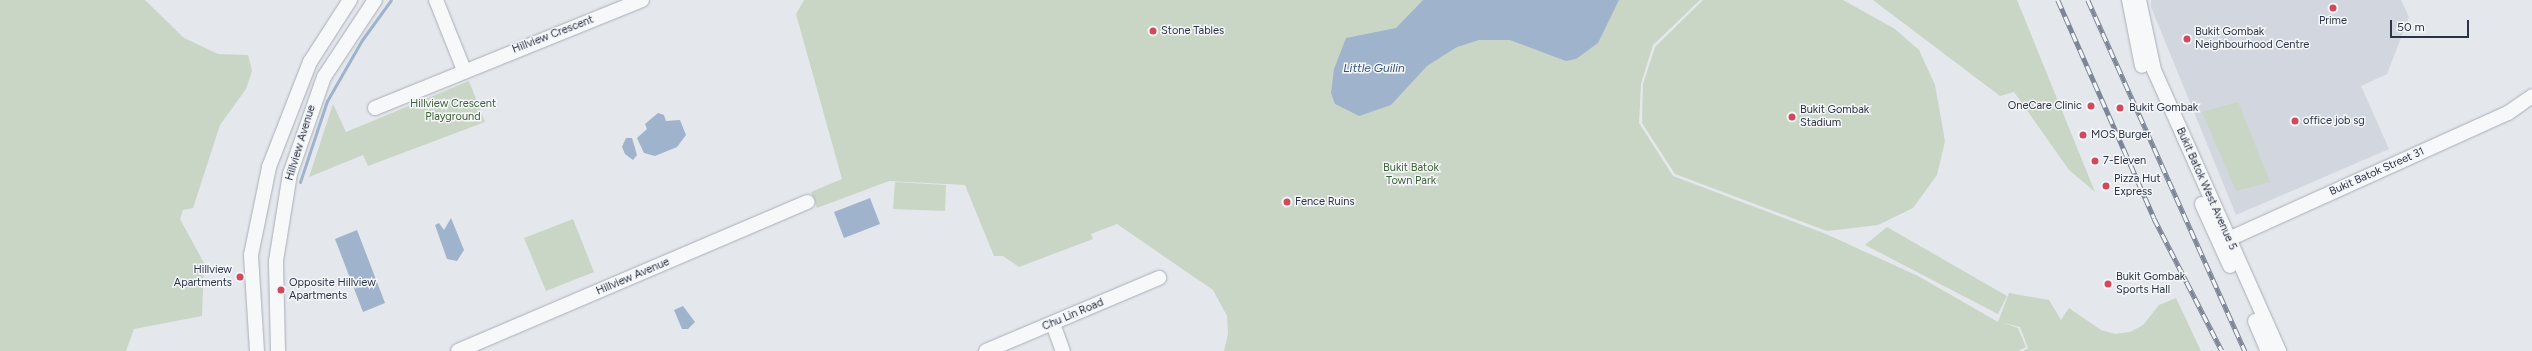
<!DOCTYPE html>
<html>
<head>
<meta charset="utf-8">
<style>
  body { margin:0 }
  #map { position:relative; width:2532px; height:351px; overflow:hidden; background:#e4e7ec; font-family:Figtree,sans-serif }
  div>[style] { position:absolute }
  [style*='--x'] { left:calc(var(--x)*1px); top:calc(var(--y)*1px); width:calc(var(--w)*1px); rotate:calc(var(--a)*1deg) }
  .built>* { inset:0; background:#d2d6de }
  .green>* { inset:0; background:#c9d6c5 }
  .water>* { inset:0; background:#9fb4cc }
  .stream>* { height:3px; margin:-1.5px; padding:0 1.5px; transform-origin:1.5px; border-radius:1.5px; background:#9fb4cc }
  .roads { filter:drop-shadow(0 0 1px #a9aeb7) drop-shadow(0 0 1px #a9aeb7) }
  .minor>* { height:14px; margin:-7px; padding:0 7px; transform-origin:7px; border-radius:7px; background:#f7f8fa }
  .rail>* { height:4.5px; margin-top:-2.25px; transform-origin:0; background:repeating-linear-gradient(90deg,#f4f6f9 0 9px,#7d8696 0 18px); box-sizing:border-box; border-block:1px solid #7d8696 }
  .dots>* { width:11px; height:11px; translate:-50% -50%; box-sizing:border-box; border:2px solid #f4f6f9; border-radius:50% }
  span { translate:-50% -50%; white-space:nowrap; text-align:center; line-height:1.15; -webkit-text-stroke:3px #f4f6f9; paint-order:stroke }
  .poi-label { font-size:11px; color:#2b3445 }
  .left { translate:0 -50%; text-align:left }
  .right { translate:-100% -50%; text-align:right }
  .street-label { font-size:11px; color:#2b3445 }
  .park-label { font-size:11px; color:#3f6138 }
  .water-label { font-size:12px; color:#34527a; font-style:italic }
  .scale { position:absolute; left:2390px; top:20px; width:79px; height:18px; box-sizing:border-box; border:2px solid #2b3445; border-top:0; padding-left:5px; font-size:12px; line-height:14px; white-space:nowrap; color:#2b3445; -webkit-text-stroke:3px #f4f6f9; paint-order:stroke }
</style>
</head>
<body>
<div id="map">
  <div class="built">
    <div style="clip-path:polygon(2151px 0,2401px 0,2409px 17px,2387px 74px,2361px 86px,2389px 149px,2236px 215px,2151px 7px)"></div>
  </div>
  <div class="green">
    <div style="clip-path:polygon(0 0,145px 0,184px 38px,218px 54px,248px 55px,252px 71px,246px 89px,220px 125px,193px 208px,183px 210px,180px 219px,204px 263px,202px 316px,134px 329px,126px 351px,0 351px)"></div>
    <div style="clip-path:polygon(804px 0,1700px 0,1653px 45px,1641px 84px,1639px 123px,1673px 176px,1826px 234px,1918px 276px,1998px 322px,2009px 293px,2049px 300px,2061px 320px,2069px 308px,2101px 330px,2115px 334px,2130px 332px,2143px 325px,2159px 305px,2176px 298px,2201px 351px,2023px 351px,2028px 348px,2020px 327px,2003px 323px,2018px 328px,2026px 347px,2018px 351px,1224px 351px,1228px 334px,1227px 316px,1213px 290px,1117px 224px,1091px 234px,1093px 239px,1019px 267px,1003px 256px,994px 256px,965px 185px,889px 181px,817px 208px,811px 192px,842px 179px,796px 14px)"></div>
    <div style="clip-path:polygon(1703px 0,1843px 0,1895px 29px,1919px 50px,1935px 85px,1945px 141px,1937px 175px,1913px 208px,1878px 225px,1827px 231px,1675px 174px,1642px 123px,1643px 84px,1655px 47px)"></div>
    <div style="clip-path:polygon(1873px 0,2017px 0,2095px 192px,2069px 170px,2014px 92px,2000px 96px)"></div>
    <div style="clip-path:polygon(469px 81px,485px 122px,368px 166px,363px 155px,309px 177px,333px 104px,346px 132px)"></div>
    <div style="clip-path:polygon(2238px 102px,2270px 182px,2236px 191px,2202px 112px)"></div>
    <div style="clip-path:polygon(895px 182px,946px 185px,945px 211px,893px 209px)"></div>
    <div style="clip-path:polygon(573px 219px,594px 272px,546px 291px,524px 238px)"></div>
    <div style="clip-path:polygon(1887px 227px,2007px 296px,1998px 314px,1865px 245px)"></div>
  </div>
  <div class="water">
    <div style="clip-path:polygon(1423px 0,1619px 0,1598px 43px,1576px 59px,1566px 61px,1510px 40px,1479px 40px,1457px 47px,1427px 66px,1391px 105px,1359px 116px,1335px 104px,1331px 93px,1334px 69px,1346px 38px,1396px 28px)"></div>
    <div style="clip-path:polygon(658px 113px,664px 115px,666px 121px,680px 120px,686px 135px,677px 147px,655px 156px,644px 153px,637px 138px,647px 129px,645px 124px)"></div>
    <div style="clip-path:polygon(626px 138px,632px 138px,637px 155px,633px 160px,625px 154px,622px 147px)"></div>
    <div style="clip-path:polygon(870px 198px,880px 224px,844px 238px,834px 212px)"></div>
    <div style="clip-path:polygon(451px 218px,464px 250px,457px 261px,447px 259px,435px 225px,439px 223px,444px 230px)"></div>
    <div style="clip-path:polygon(357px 230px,385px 303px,363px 312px,335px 239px)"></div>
    <div style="clip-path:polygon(683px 306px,695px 322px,688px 329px,682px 329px,674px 310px)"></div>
  </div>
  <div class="stream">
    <div style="--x:300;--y:182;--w:85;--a:-71.6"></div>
    <div style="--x:327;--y:101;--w:70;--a:-60.2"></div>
    <div style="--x:362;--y:40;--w:49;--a:-54.1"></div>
  </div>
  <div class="roads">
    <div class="minor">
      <div style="--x:436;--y:0;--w:75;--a:68.2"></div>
      <div style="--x:2129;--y:0;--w:67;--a:78.9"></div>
      <div style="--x:2139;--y:0;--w:72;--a:77.9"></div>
      <div style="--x:2154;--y:70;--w:308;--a:66"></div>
      <div style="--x:375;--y:108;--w:288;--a:-22"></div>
      <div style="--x:2202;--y:204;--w:68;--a:65.7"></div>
      <div style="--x:2220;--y:243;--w:316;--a:-24.3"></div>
      <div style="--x:2508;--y:113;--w:29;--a:-35"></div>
      <div style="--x:2255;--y:321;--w:33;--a:67"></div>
      <div style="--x:1053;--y:324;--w:29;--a:70"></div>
      <div style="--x:257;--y:351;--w:96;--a:-93.6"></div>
      <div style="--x:251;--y:255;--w:90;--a:-78.4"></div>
      <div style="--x:269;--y:167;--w:113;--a:-68.7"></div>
      <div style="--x:310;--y:62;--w:74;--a:-57.2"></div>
      <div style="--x:278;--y:351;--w:90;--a:-91.3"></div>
      <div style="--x:276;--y:261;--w:88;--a:-80.9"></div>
      <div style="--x:290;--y:174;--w:103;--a:-70.7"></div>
      <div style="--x:324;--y:77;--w:92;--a:-56.5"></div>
      <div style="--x:458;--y:351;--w:380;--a:-23.1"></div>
      <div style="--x:986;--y:351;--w:188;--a:-22.9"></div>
    </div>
  </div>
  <div class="rail">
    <div style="--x:2058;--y:0;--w:238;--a:66.2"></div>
    <div style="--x:2154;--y:218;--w:149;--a:62.9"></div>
    <div style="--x:2088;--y:0;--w:385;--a:65.9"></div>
  </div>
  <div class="dots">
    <div style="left:2333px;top:8px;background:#d1495b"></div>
    <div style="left:1153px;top:31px;background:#d1495b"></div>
    <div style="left:2187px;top:39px;background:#d1495b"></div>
    <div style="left:2091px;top:106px;background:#d1495b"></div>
    <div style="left:2120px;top:108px;background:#d1495b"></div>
    <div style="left:1792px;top:117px;background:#d1495b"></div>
    <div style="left:2295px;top:121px;background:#d1495b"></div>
    <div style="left:2083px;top:135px;background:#d1495b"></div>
    <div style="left:2095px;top:161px;background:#d1495b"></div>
    <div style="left:2106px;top:186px;background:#d1495b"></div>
    <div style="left:1287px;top:202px;background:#d1495b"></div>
    <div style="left:240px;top:277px;background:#d1495b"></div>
    <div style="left:2108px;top:284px;background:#d1495b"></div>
    <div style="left:281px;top:290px;background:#d1495b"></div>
  </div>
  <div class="poi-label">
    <span style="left:2333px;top:21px">Prime</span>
    <span class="left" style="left:1161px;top:31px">Stone Tables</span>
    <span class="left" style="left:2195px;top:39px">Bukit Gombak<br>Neighbourhood Centre</span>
    <span class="right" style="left:2082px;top:106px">OneCare Clinic</span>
    <span class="left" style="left:2129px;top:108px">Bukit Gombak</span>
    <span class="left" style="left:1800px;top:117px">Bukit Gombak<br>Stadium</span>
    <span class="left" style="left:2303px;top:121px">office job sg</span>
    <span class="left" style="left:2091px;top:135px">MOS Burger</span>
    <span class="left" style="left:2103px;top:161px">7-Eleven</span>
    <span class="left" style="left:2114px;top:186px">Pizza Hut<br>Express</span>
    <span class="left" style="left:1295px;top:202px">Fence Ruins</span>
    <span class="right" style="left:232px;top:277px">Hillview<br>Apartments</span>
    <span class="left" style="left:2116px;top:284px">Bukit Gombak<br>Sports Hall</span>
    <span class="left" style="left:289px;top:290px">Opposite Hillview<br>Apartments</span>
  </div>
  <div class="street-label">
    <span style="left:553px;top:35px;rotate:-21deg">Hillview Crescent</span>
    <span style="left:301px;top:143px;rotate:-73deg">Hillview Avenue</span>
    <span style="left:2377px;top:172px;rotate:-24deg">Bukit Batok Street 31</span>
    <span style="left:2206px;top:189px;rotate:66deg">Bukit Batok West Avenue 5</span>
    <span style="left:633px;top:277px;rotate:-23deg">Hillview Avenue</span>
    <span style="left:1073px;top:315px;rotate:-23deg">Chu Lin Road</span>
  </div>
  <div class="park-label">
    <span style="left:453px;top:111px">Hillview Crescent<br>Playground</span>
    <span style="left:1411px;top:175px">Bukit Batok<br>Town Park</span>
  </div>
  <div class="water-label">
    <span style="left:1374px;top:69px">Little Guilin</span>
  </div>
  <div class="scale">50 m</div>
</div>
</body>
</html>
